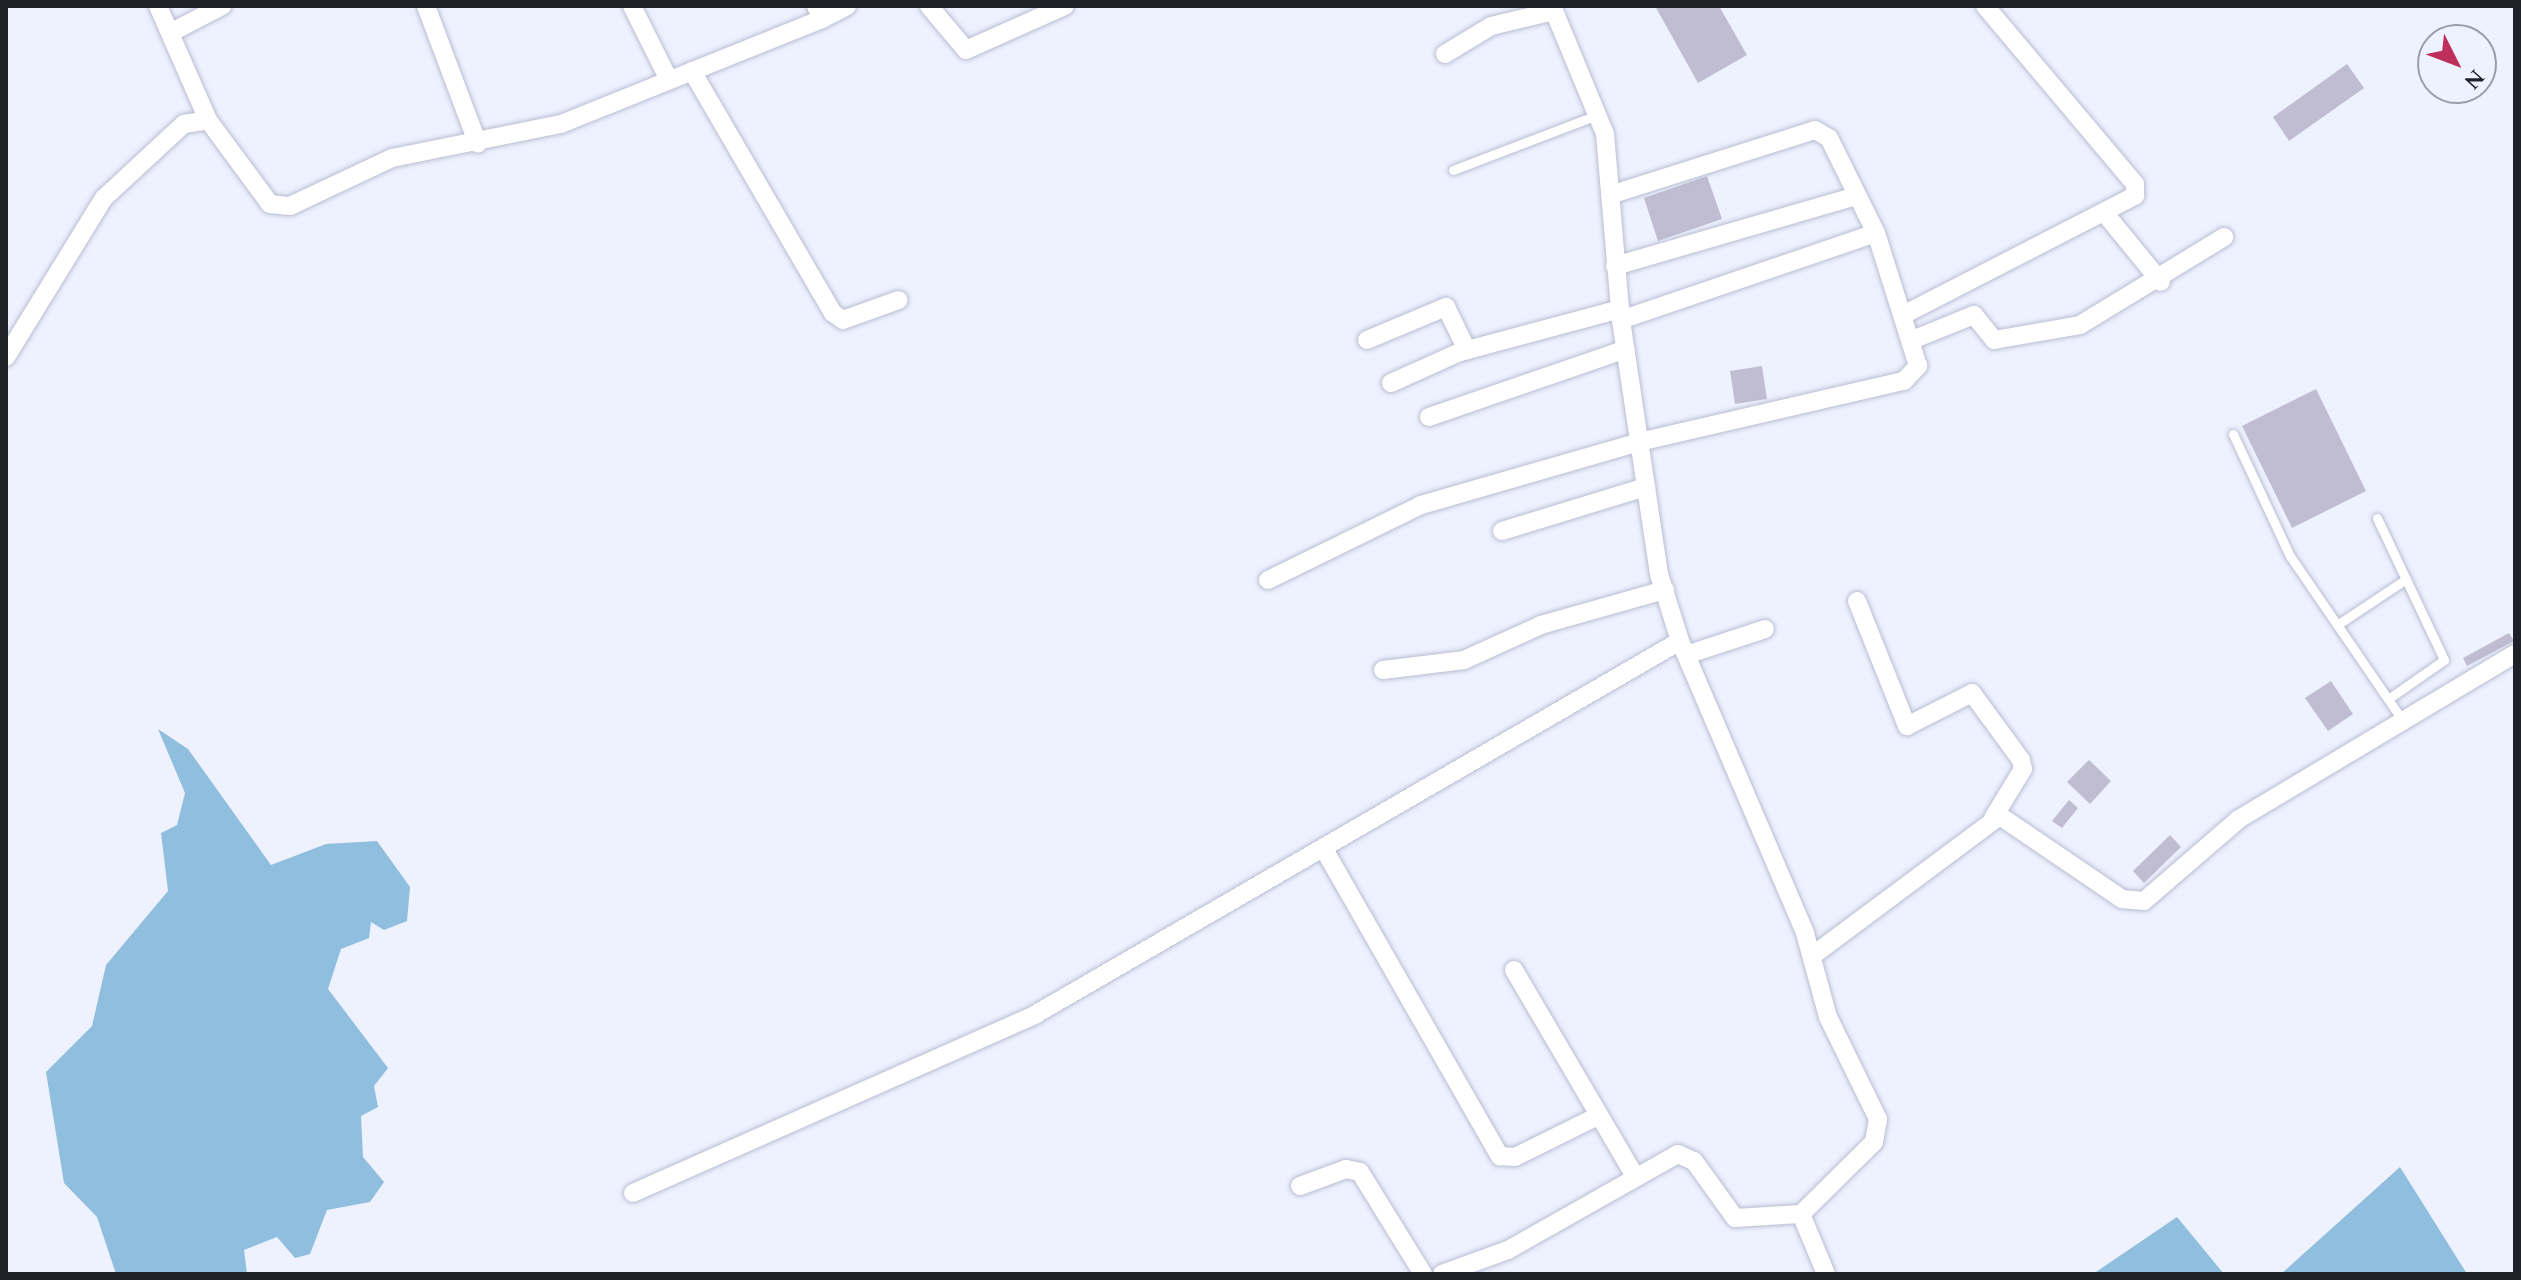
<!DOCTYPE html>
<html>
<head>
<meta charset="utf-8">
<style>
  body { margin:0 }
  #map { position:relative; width:2521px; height:1280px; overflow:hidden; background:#eef1fe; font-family:Spectral,serif }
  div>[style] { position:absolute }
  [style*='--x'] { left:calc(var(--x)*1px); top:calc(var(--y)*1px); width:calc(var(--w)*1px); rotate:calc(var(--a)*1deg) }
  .water>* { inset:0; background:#8fbede }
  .building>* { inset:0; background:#c0bcd1 }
  .roads { filter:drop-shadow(0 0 2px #b9bdd2) drop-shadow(0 0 2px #b9bdd2) }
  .lane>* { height:9px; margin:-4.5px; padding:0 4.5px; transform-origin:4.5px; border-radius:4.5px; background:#fff }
  .street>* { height:18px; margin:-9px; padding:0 9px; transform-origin:9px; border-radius:9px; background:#fff }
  span { translate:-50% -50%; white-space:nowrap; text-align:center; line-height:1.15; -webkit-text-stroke:6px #eef1fe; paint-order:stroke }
  .frame { position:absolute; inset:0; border:8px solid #1f2028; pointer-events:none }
  .north { position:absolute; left:2417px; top:24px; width:80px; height:80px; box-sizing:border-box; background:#eef1fe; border:2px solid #9b9da8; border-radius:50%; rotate:132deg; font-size:22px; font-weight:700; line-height:32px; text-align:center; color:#1f2028 }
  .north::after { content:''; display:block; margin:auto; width:28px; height:36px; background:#be2f5c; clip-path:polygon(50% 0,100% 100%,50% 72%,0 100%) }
</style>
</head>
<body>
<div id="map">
  <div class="water">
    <div style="clip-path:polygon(158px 729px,188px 749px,271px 865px,326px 844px,377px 841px,410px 887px,407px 921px,384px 930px,371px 922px,369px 938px,341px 949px,328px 989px,388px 1068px,374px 1086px,378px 1107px,361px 1116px,363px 1157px,384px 1182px,370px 1202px,327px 1210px,310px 1254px,295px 1258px,277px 1237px,244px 1250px,247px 1274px,116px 1274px,97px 1217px,64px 1183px,46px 1072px,92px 1026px,106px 965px,168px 891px,161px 833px,177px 825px,185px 793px)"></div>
    <div style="clip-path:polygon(2400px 1167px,2467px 1274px,2281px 1274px)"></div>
    <div style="clip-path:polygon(2177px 1217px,2224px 1274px,2093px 1274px)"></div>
  </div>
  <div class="building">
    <div style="clip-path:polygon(1655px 6px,1719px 6px,1747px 55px,1698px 83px)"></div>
    <div style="clip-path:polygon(2347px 64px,2364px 88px,2289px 141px,2273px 117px)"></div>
    <div style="clip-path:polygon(1707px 176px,1722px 219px,1658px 241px,1644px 198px)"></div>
    <div style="clip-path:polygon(1762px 366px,1767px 399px,1735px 404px,1730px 371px)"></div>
    <div style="clip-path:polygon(2316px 389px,2366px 491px,2292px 528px,2242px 426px)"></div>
    <div style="clip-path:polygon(2509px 633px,2514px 641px,2467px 666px,2463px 658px)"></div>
    <div style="clip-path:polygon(2331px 681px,2353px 714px,2328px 731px,2305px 698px)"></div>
    <div style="clip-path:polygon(2089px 760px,2111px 781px,2090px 804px,2067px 782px)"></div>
    <div style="clip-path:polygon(2069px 800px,2078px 808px,2062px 828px,2052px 821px)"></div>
    <div style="clip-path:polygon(2170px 835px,2181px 847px,2144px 883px,2133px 871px)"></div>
  </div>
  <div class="roads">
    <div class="lane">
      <div style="--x:1453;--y:170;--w:154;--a:-20.9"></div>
      <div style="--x:2233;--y:434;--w:135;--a:65"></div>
      <div style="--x:2290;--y:556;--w:200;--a:55.6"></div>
      <div style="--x:2377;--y:518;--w:157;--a:64.7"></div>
      <div style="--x:2444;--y:660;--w:68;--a:145.1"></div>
      <div style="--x:2337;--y:625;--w:83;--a:-33.7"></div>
    </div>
    <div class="street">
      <div style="--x:158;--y:6;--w:124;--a:66.3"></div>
      <div style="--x:426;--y:6;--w:147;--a:69.4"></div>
      <div style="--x:632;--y:6;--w:83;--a:63.4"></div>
      <div style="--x:929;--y:6;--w:57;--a:49.9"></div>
      <div style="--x:966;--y:50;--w:108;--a:-24"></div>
      <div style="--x:1552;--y:6;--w:139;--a:67.5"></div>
      <div style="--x:1605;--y:134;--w:187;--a:85.1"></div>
      <div style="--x:1621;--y:320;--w:257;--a:81.5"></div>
      <div style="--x:1659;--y:574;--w:70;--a:72.6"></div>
      <div style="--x:1680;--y:641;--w:318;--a:66.8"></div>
      <div style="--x:1805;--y:933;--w:87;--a:74.7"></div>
      <div style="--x:1828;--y:1017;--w:114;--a:63.9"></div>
      <div style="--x:1878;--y:1119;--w:23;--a:100"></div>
      <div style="--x:1874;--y:1142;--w:103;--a:135.4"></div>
      <div style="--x:1801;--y:1214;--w:65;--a:67.4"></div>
      <div style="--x:822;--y:19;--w:28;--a:-27"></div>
      <div style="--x:170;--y:33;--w:59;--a:-27.4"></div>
      <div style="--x:1445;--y:54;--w:54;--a:-31.3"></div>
      <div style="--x:1491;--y:26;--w:65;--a:-13.4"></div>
      <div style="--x:692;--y:71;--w:280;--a:59.8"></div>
      <div style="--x:833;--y:313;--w:12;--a:35"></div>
      <div style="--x:843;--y:320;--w:59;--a:-19.7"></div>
      <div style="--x:1610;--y:195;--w:215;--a:-17.6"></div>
      <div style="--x:1815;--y:130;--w:16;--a:30"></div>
      <div style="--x:1829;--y:138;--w:106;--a:63.7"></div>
      <div style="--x:1876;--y:233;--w:269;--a:161.2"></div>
      <div style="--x:2107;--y:216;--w:85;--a:50.7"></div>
      <div style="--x:1615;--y:266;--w:248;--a:-16.2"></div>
      <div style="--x:1905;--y:314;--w:259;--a:-27.2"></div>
      <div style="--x:2135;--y:196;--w:12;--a:-90"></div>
      <div style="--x:2135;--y:184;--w:233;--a:-130.1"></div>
      <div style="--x:1367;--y:340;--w:86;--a:-22.7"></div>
      <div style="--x:1446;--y:307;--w:48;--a:64"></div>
      <div style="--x:1912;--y:340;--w:67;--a:-22"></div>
      <div style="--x:1974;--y:315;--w:32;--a:51"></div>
      <div style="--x:1994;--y:340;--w:87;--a:-9.9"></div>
      <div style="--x:2080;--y:325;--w:169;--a:-31.4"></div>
      <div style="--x:6;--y:357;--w:187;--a:-58.4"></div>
      <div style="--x:104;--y:198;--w:109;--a:-42.8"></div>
      <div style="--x:184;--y:124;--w:24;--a:-9"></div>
      <div style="--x:208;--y:120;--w:104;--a:53.6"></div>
      <div style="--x:270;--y:204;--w:20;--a:6"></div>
      <div style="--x:290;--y:206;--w:113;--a:-25.2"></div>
      <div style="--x:392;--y:158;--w:172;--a:-11.4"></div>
      <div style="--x:561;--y:124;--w:281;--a:-21.9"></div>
      <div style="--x:822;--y:19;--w:14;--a:-115"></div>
      <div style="--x:1391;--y:383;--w:76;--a:-24.2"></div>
      <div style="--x:1460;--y:352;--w:166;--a:-15"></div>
      <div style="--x:1429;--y:417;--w:208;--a:-19"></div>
      <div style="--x:1502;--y:531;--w:151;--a:-17"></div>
      <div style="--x:1268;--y:580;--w:170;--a:-26.1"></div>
      <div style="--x:1421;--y:505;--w:227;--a:-16.1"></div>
      <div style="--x:1639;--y:442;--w:272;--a:-13"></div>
      <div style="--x:1904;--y:381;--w:21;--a:-47"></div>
      <div style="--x:1918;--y:366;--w:139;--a:-107.5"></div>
      <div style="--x:1857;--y:601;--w:135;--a:68.2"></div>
      <div style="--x:1907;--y:726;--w:73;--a:-26.9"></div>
      <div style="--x:1972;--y:693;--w:83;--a:53.8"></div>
      <div style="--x:2021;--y:760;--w:9;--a:77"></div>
      <div style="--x:2023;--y:769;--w:57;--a:121.5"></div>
      <div style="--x:1686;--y:655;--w:83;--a:-18.2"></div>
      <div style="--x:1383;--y:670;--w:82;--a:-7"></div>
      <div style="--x:1464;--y:660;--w:85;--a:-24.4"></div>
      <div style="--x:1541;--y:625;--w:129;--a:-15.8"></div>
      <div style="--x:1325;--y:851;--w:352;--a:60.2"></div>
      <div style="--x:1500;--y:1156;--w:15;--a:4"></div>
      <div style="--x:1515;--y:1157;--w:93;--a:-26.3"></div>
      <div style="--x:1812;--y:956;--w:234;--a:-36.7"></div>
      <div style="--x:2000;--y:816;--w:148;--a:34.2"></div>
      <div style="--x:2122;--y:899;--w:22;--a:5"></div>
      <div style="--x:2144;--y:901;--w:125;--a:-40.8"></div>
      <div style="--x:2239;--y:819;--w:322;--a:-30.9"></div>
      <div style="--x:1514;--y:970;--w:239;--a:59.6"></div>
      <div style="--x:1300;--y:1186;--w:49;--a:-20.3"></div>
      <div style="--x:1346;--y:1169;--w:14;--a:12"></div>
      <div style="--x:1360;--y:1172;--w:120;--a:58.3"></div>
      <div style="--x:633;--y:1193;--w:441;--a:-23.9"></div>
      <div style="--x:1036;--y:1014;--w:744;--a:-30.08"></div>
      <div style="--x:1442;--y:1274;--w:70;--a:-20"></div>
      <div style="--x:1508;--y:1250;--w:195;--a:-29.5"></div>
      <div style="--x:1678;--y:1154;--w:17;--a:24"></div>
      <div style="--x:1694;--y:1161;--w:70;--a:54.3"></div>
      <div style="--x:1735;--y:1218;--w:66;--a:-3.5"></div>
    </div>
  </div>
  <div class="frame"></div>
  <div class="north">N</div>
</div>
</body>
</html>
